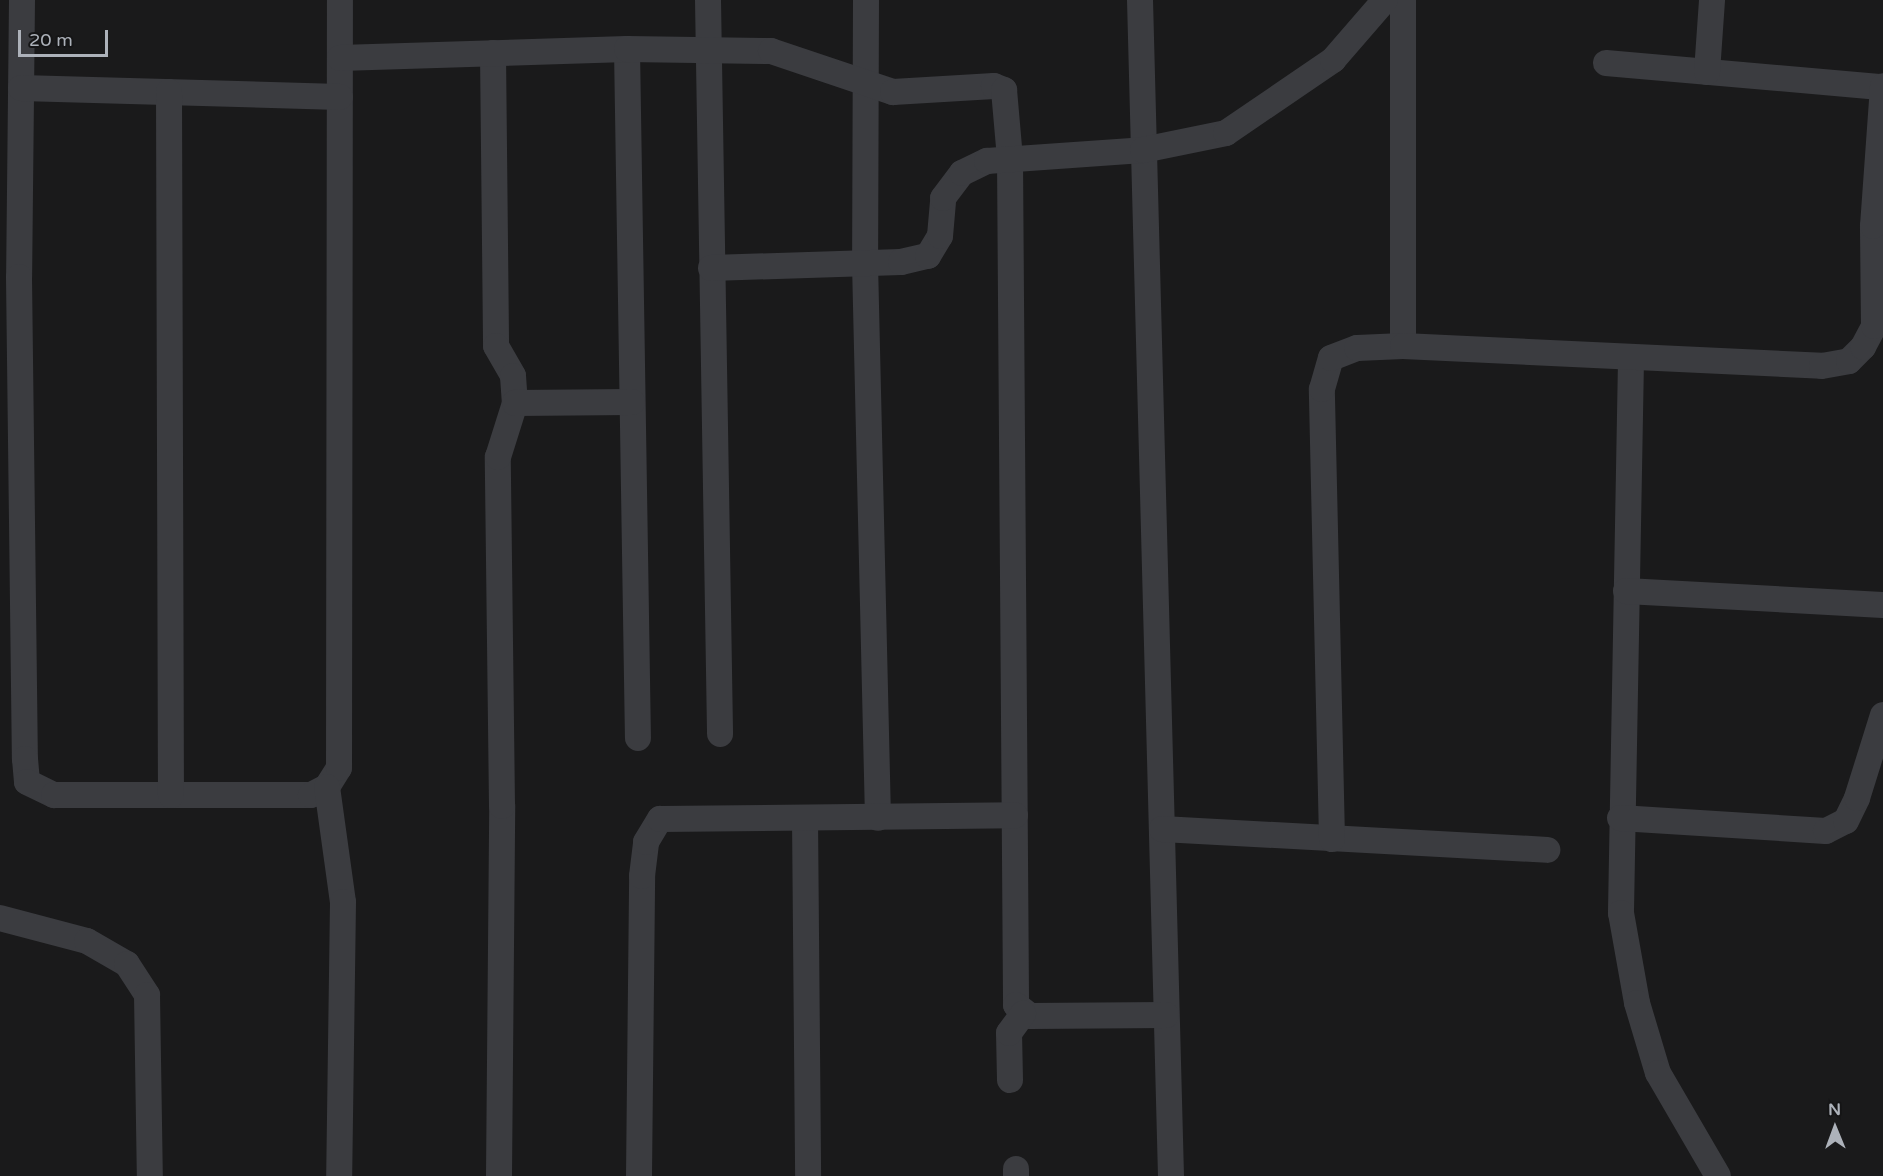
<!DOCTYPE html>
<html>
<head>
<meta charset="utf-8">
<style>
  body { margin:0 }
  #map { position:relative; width:1883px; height:1176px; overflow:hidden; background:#1a1a1b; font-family:"Varela Round",sans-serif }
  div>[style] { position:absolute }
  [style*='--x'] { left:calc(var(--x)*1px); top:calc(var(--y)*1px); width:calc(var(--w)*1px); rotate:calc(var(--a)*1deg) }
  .street>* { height:26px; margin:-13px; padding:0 13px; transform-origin:13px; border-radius:13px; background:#3b3c40 }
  span { translate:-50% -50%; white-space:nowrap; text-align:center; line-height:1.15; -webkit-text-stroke:4.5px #151516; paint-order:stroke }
  .north { position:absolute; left:1805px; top:1098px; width:60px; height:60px; -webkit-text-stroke:4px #151516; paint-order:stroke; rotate:359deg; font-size:16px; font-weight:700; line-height:24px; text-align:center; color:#adb2ba }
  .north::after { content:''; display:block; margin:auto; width:21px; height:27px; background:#adb2ba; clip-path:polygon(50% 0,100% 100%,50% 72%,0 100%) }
  .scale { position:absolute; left:18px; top:30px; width:90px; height:27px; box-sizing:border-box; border:3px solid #adb2ba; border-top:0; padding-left:8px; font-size:18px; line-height:21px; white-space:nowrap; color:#adb2ba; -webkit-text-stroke:4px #151516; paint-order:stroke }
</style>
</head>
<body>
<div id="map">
  <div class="street">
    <div style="--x:22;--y:0;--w:277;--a:90.6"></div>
    <div style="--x:19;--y:277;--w:482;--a:89.3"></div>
    <div style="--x:25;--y:759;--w:23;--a:85"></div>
    <div style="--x:27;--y:782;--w:30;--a:26"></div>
    <div style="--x:54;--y:795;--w:257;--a:0"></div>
    <div style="--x:311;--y:795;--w:18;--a:-27"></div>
    <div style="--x:327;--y:787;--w:22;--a:-58"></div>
    <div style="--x:339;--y:768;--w:768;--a:-89.93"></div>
    <div style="--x:708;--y:0;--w:734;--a:89.06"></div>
    <div style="--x:866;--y:0;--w:263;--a:90.2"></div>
    <div style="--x:865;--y:263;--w:555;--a:88.66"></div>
    <div style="--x:1140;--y:0;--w:1176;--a:88.49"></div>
    <div style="--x:1403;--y:0;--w:346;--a:90"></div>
    <div style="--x:627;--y:49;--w:689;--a:89.09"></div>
    <div style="--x:493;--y:53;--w:293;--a:89.4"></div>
    <div style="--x:496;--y:346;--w:34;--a:60"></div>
    <div style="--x:513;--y:376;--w:27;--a:86"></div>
    <div style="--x:340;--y:58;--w:287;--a:-1.8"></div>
    <div style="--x:627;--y:49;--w:144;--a:0.8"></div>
    <div style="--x:771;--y:51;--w:129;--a:18.6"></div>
    <div style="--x:893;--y:92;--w:101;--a:-3.4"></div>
    <div style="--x:994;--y:86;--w:11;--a:22"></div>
    <div style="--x:1004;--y:90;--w:69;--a:85"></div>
    <div style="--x:1010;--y:159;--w:846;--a:89.59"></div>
    <div style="--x:1016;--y:1005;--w:18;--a:38"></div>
    <div style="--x:1030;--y:1016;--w:136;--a:-0.4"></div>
    <div style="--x:1606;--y:63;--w:278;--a:5"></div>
    <div style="--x:1707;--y:72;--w:72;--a:-86"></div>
    <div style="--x:21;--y:88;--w:319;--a:1.6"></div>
    <div style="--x:169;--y:92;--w:703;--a:89.84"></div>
    <div style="--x:711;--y:268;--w:190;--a:-1.8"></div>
    <div style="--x:901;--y:262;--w:28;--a:-13"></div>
    <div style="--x:928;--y:256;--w:23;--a:-59"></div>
    <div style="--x:940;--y:236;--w:38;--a:-85"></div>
    <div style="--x:943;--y:198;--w:31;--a:-53"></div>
    <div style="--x:962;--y:173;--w:28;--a:-26"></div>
    <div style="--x:987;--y:161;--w:156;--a:-4"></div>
    <div style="--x:1143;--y:150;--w:85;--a:-11.6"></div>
    <div style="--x:1226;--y:133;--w:130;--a:-34.3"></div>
    <div style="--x:1333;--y:60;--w:79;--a:-49.1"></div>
    <div style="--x:1631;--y:360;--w:553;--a:91.04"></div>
    <div style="--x:1621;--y:913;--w:91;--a:79.9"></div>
    <div style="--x:1637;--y:1003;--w:73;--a:73.3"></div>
    <div style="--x:1658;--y:1073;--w:119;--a:59.8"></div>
    <div style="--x:1626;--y:591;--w:257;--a:3.1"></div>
    <div style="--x:327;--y:787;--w:116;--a:82.1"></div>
    <div style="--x:343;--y:902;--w:274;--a:90.8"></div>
    <div style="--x:805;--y:818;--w:358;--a:89.5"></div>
    <div style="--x:1620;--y:818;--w:206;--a:3.6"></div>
    <div style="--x:1826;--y:831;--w:22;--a:-27"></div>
    <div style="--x:1846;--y:821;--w:25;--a:-64"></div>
    <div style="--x:1857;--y:798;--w:87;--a:-72.6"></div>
    <div style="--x:1162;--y:829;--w:386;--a:3.1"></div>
    <div style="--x:1332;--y:839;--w:450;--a:-91.3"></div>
    <div style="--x:1322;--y:389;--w:32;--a:-74"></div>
    <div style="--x:1331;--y:358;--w:28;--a:-21"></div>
    <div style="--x:1357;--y:348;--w:46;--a:-2.5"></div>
    <div style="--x:1403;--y:346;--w:419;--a:2.7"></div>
    <div style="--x:1822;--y:366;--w:27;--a:-10"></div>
    <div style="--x:1849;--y:361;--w:20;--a:-45"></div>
    <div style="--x:1863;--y:347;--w:24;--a:-62"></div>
    <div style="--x:1874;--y:326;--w:100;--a:-90.6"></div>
    <div style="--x:1873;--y:226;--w:140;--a:-85.9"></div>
    <div style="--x:0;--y:918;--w:90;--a:14.8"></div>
    <div style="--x:87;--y:941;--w:46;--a:29.9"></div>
    <div style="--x:127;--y:964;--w:37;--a:57"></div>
    <div style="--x:147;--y:995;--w:181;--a:89.1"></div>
    <div style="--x:1010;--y:1080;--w:47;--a:-91.2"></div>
    <div style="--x:1009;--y:1033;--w:24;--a:-54"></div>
    <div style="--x:1016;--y:1169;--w:7;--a:90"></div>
    <div style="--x:499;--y:1176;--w:370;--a:-89.5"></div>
    <div style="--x:502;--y:806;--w:349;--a:-90.7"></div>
    <div style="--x:498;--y:457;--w:57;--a:-72.5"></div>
    <div style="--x:515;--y:403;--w:117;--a:-0.5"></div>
    <div style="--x:639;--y:1176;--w:300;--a:-89.4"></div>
    <div style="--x:642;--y:876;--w:34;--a:-83"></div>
    <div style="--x:646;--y:842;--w:27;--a:-59"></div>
    <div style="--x:660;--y:819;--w:355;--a:-0.6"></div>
  </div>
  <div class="north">N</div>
  <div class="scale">20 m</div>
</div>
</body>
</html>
